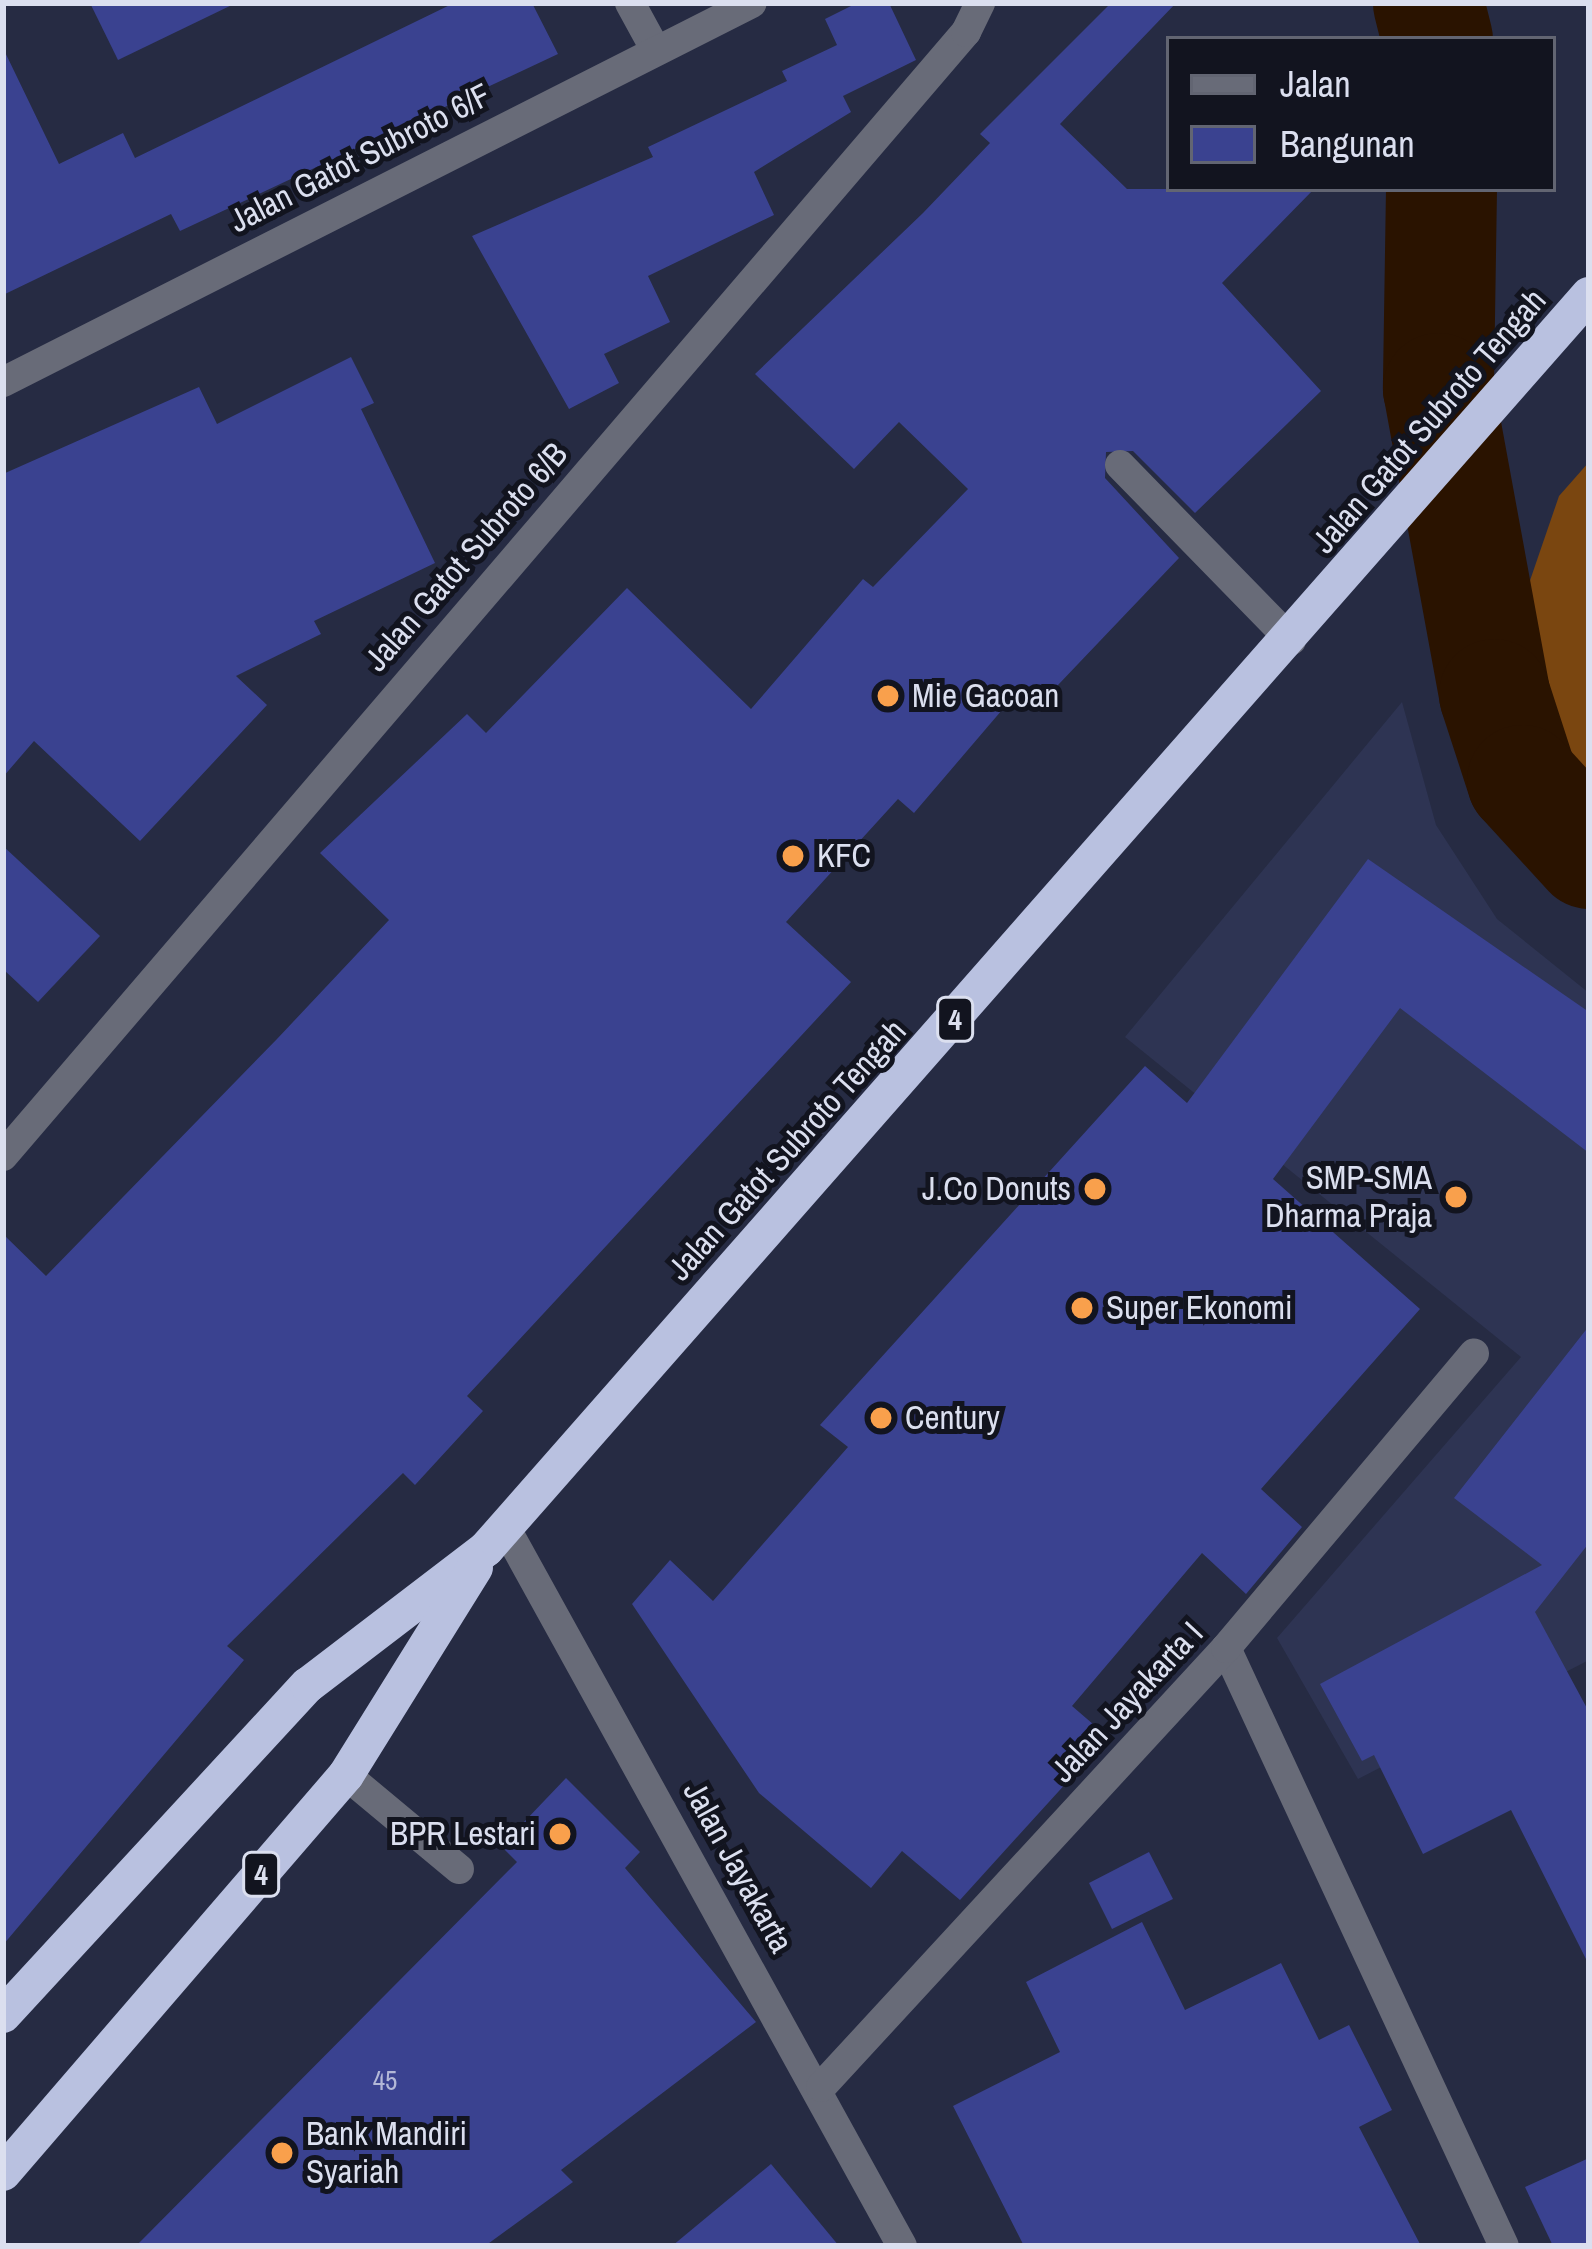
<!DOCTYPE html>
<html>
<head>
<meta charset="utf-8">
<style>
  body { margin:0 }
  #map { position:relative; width:1592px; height:2249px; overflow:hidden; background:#262b43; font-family:"Archivo Narrow",sans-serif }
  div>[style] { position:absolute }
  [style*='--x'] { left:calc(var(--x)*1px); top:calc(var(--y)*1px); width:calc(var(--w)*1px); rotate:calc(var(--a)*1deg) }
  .built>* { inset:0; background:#2e3453 }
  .green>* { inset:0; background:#7a4610 }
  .river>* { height:111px; margin:-55.5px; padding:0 55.5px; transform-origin:55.5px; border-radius:55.5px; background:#2a1300 }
  .building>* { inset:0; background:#3a4290 }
  .minor>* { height:30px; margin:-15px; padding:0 15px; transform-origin:15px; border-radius:15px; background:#686b78 }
  .highway>* { height:36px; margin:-18px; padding:0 18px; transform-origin:18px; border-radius:18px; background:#b9c1e0 }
  .dots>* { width:33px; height:33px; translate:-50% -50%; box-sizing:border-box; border:6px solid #12141f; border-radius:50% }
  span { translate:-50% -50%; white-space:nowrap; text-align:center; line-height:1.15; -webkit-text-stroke:10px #12141f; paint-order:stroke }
  .number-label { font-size:27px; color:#b3b8d7 }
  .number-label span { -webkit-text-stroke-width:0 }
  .shield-label span { padding:3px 9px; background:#12141f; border:3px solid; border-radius:9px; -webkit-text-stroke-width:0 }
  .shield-label { font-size:30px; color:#dbdfef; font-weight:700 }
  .street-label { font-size:33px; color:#dbdfef }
  .poi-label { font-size:33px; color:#dbdfef }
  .left { translate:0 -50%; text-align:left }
  .right { translate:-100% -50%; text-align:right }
  .frame { position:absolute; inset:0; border:6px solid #dbdfef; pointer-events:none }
  .legend { position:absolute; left:1166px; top:36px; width:390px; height:156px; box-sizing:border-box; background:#12141f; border:3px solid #626572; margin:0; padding:15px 21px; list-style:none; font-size:36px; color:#dbdfef }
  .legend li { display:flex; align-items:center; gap:24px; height:60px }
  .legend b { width:60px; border:3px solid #626572 }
</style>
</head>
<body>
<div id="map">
  <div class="built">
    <div style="clip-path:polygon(1402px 702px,1436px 825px,1497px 919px,1589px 993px,1589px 1660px,1358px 1779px,1277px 1638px,1521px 1357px,1125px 1037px)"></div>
  </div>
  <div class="green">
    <div style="clip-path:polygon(1589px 462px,1589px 795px,1545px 727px,1524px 598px,1559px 496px)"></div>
  </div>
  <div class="river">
    <div style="--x:1428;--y:3;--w:37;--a:76"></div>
    <div style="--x:1441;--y:189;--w:199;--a:90.9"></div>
    <div style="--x:1438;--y:388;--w:311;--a:79.6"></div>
    <div style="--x:1494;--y:694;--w:90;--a:72"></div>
    <div style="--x:1522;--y:780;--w:99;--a:47.5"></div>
  </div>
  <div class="building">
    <div style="clip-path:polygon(90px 3px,236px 3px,118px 60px)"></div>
    <div style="clip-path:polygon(454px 3px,532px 3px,558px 54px,180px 231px,171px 214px,3px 295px,3px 48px,59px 164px,123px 133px,135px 158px)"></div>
    <div style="clip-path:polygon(857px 3px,889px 3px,916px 60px,843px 96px,851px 112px,754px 172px,774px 215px,648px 276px,670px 322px,604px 354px,619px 383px,569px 409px,472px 236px,653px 157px,648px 147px,787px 81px,782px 71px,837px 45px,825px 19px)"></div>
    <div style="clip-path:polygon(1111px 3px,1176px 3px,1060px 124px,1127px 189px,1314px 189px,1222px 283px,1321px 391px,1195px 513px,1133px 451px,1106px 452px,1105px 478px,1179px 558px,1038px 706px,1020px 689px,914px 813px,898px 799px,786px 922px,851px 982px,467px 1396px,483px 1411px,415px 1485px,403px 1473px,227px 1646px,244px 1660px,3px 1945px,3px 1234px,46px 1276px,277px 1039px,389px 920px,320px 853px,467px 714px,486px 733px,627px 588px,751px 709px,863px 579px,873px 587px,968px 489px,899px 422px,854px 469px,755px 374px,923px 213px,990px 143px,980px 134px)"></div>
    <div style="clip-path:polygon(351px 357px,374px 403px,361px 409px,435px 563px,314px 621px,321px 634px,236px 676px,267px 705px,140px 841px,34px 741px,3px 777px,3px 474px,199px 387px,217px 424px)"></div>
    <div style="clip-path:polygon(3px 846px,100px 936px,38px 1002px,3px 969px)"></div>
    <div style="clip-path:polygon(1368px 859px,1589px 1012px,1589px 1153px,1400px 1008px,1273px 1179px,1420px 1309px,1261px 1489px,1302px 1527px,1246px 1594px,1202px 1553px,1072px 1706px,1108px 1737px,960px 1900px,902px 1851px,871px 1888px,759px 1793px,632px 1604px,670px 1560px,713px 1601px,848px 1447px,820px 1425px,1145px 1066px,1187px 1103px)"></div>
    <div style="clip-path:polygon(1589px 1326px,1589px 1543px,1535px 1612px,1589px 1712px,1589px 1965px,1511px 1810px,1423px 1854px,1374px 1755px,1362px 1761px,1320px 1684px,1542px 1565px,1454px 1498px)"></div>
    <div style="clip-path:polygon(566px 1778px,640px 1852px,625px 1868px,756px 2022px,561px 2170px,573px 2182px,485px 2246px,136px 2246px,517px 1862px,501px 1846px)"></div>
    <div style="clip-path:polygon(1149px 1852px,1173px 1899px,1112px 1929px,1089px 1883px)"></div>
    <div style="clip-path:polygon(1142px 1922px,1185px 2010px,1281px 1963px,1319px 2040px,1349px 2025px,1392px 2110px,1359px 2127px,1421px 2246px,1024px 2246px,953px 2106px,1060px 2052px,1026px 1982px)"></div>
    <div style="clip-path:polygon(1589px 2158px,1589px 2246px,1553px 2246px,1525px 2187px)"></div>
    <div style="clip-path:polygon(771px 2164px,839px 2246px,672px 2246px)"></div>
  </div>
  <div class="minor">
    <div style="--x:630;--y:3;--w:50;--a:61.4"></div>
    <div style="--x:3;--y:382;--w:839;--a:-26.84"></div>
    <div style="--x:1120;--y:465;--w:245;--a:45.7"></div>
    <div style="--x:3;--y:1156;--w:1480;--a:-49.41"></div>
    <div style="--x:966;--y:32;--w:32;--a:-64"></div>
    <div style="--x:505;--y:1527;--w:821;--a:61.09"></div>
    <div style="--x:1226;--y:1648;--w:659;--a:65.07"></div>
    <div style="--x:346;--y:1775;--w:147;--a:39.8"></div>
    <div style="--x:821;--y:2087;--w:597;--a:-47.31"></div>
    <div style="--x:1226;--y:1648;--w:385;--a:-49.9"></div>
  </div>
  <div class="highway">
    <div style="--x:3;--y:2015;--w:449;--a:-47.3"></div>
    <div style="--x:308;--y:1685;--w:224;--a:-37.4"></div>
    <div style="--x:486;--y:1549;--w:1670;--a:-48.67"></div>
    <div style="--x:3;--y:2173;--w:525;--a:-49.24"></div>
    <div style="--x:346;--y:1775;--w:244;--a:-58.1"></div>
  </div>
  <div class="dots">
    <div style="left:888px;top:696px;background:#f9a04c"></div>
    <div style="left:793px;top:856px;background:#f9a04c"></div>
    <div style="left:1095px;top:1189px;background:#f9a04c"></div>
    <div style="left:1456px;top:1197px;background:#f9a04c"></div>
    <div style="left:1082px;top:1308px;background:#f9a04c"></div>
    <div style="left:881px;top:1418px;background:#f9a04c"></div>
    <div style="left:560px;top:1834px;background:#f9a04c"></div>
    <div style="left:282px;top:2153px;background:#f9a04c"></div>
  </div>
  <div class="number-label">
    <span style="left:385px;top:2081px">45</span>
  </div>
  <div class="shield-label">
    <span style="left:955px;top:1019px">4</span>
    <span style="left:261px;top:1874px">4</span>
  </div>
  <div class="street-label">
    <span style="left:360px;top:158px;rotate:-27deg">Jalan Gatot Subroto 6/F</span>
    <span style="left:1429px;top:421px;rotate:-49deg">Jalan Gatot Subroto Tengah</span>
    <span style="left:466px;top:557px;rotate:-49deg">Jalan Gatot Subroto 6/B</span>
    <span style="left:787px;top:1150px;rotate:-48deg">Jalan Gatot Subroto Tengah</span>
    <span style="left:1127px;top:1702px;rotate:-47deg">Jalan Jayakarta I</span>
    <span style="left:738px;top:1867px;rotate:61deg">Jalan Jayakarta</span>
  </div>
  <div class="poi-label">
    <span class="left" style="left:912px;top:696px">Mie Gacoan</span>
    <span class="left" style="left:817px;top:856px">KFC</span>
    <span class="right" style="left:1432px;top:1197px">SMP-SMA<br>Dharma Praja</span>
    <span class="right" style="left:1071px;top:1189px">J.Co Donuts</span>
    <span class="left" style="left:1106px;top:1308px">Super Ekonomi</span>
    <span class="left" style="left:905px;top:1418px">Century</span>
    <span class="right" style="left:536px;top:1834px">BPR Lestari</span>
    <span class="left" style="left:306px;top:2153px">Bank Mandiri<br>Syariah</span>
  </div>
  <div class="frame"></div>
  <ul class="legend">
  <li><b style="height:15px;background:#686b78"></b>Jalan</li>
  <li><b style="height:33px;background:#3a4290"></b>Bangunan</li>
  </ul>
</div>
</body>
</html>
